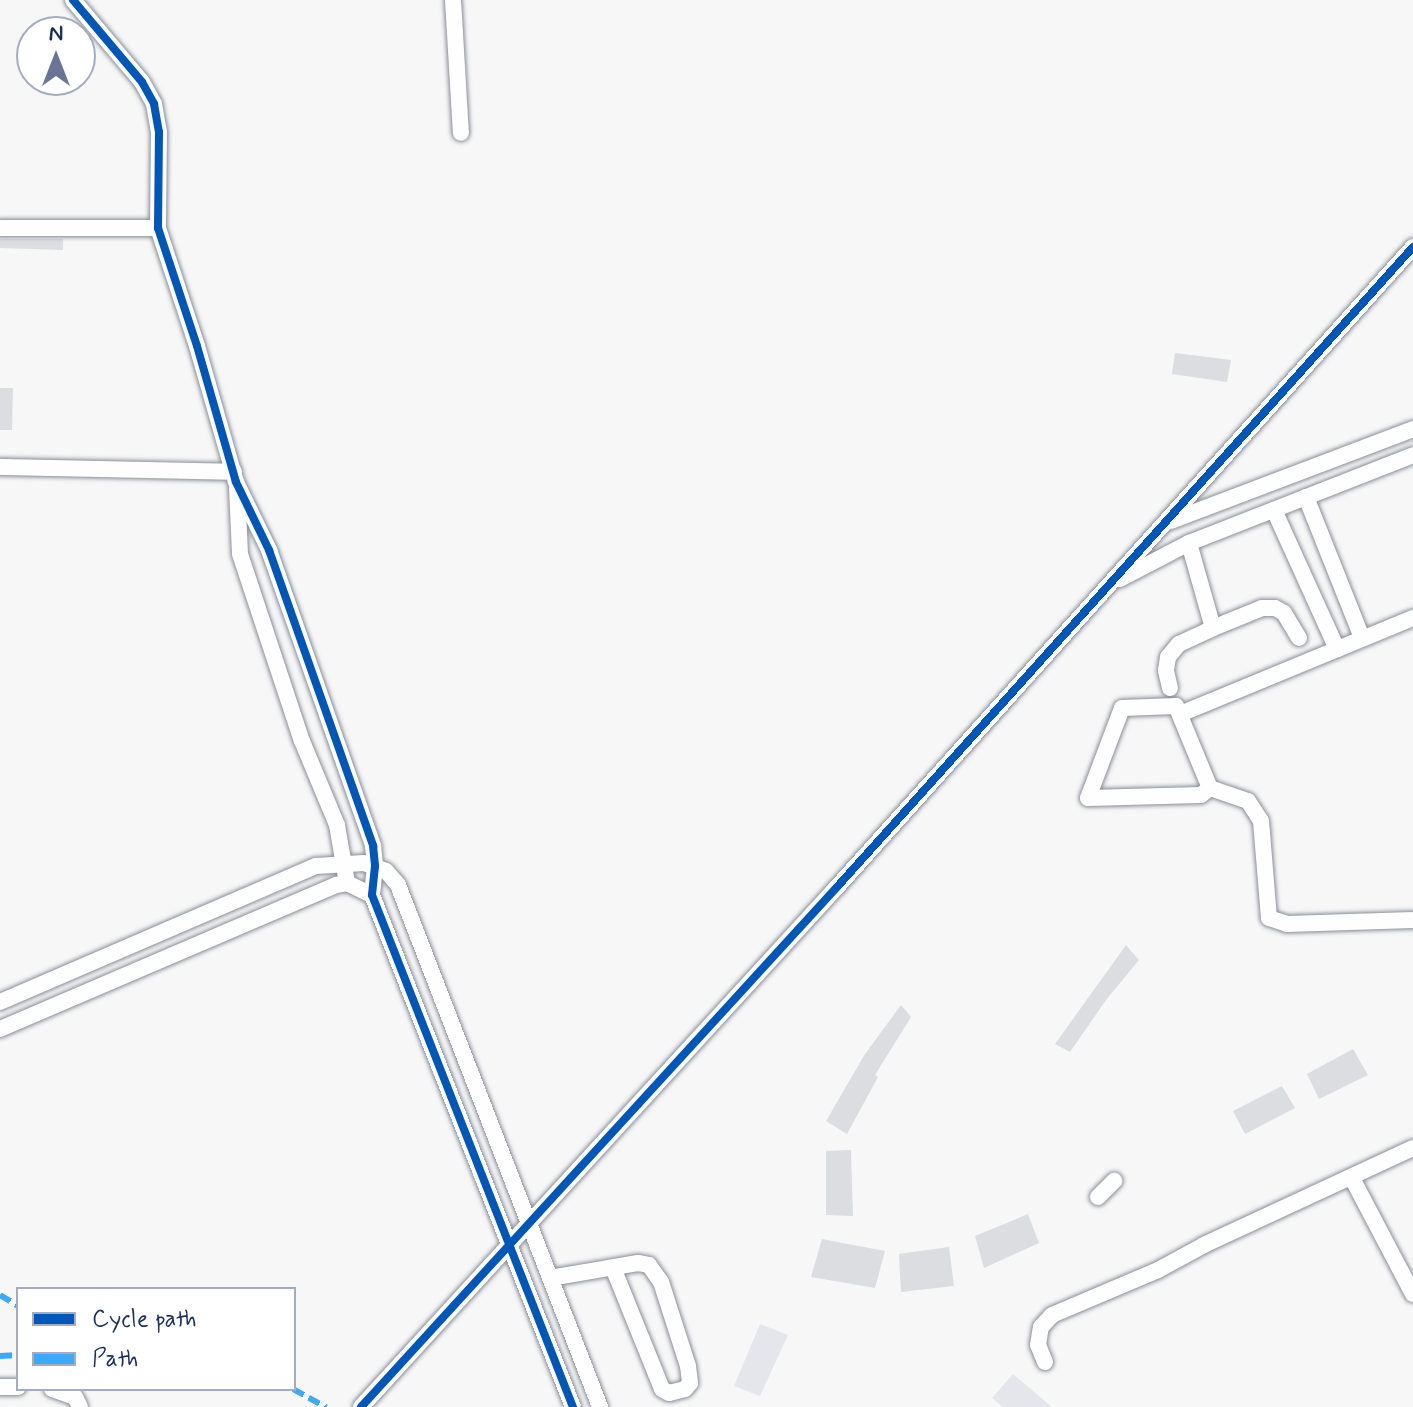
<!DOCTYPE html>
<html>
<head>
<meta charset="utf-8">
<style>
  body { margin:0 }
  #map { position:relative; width:1413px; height:1407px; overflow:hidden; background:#f7f7f8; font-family:Mynerve,sans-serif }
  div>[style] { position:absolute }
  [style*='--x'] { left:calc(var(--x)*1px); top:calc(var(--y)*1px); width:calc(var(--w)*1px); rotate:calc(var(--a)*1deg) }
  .green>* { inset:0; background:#e5e6ec }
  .building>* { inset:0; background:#dcdde0 }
  .roads { filter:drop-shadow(0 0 2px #8a8e97) drop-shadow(0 0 2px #8a8e97) }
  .minor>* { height:16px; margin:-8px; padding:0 8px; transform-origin:8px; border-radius:8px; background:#fefefe }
  .quiet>* { height:6px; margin-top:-3px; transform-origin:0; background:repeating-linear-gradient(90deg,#3fa9f5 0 12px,transparent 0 18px) }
  .cycleway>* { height:8px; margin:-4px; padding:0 4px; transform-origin:4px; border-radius:4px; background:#0057b8 }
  span { translate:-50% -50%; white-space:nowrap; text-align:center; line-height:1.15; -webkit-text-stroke:7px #fff; paint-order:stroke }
  .legend { position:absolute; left:16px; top:1287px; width:280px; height:104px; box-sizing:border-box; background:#fff; border:2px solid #a4acbf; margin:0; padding:10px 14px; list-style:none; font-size:24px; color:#1b2f5e }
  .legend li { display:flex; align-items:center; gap:16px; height:40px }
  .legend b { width:40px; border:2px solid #a4acbf }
  .north { position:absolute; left:16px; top:16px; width:80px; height:80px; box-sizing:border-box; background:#fff; border:2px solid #a4acbf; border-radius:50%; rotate:0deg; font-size:22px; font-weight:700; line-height:32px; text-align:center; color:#1b2f5e }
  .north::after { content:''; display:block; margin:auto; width:28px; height:36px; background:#687594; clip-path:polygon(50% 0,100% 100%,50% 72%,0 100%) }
</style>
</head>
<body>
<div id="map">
  <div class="green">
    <div style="clip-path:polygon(760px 1324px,788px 1335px,760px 1396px,734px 1386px)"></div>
    <div style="clip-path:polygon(1013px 1374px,1052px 1407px,1003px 1407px,992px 1398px)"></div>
  </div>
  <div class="building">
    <div style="clip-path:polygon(0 239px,63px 239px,63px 250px,0 248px)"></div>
    <div style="clip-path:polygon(1175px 353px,1231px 360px,1227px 382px,1172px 374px)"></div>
    <div style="clip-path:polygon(0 388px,13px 388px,12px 430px,0 430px)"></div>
    <div style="clip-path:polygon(1126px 945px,1139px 960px,1106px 1000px,1070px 1052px,1055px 1044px)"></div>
    <div style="clip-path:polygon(901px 1005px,911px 1017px,875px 1075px,878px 1077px,847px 1134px,826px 1121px,865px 1054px)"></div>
    <div style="clip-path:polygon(1353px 1049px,1368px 1075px,1319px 1099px,1307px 1074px)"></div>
    <div style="clip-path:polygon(1282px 1086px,1295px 1108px,1245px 1134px,1233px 1111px)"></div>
    <div style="clip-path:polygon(851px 1150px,853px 1216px,826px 1215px,826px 1151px)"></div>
    <div style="clip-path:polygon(1028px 1214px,1039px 1243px,984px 1268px,975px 1236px)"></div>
    <div style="clip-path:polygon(822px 1239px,885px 1251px,875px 1288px,811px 1277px)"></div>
    <div style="clip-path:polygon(949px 1247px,954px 1286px,901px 1292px,899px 1254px)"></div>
  </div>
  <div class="roads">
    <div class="minor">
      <div style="--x:73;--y:0;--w:107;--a:49.9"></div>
      <div style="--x:142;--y:82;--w:25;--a:61"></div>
      <div style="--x:154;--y:104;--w:28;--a:80"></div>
      <div style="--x:159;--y:132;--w:96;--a:90.6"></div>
      <div style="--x:158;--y:228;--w:124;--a:71.7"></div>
      <div style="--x:197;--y:346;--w:141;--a:74"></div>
      <div style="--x:236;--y:482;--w:76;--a:64.1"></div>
      <div style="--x:269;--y:550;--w:314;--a:70.6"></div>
      <div style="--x:373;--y:846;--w:20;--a:84"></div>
      <div style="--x:375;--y:866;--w:29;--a:96"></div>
      <div style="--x:372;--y:895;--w:550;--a:68.57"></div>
      <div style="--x:453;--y:0;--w:133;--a:86.6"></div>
      <div style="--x:0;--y:228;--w:158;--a:0"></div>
      <div style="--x:0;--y:467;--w:234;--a:1.2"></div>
      <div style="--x:237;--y:488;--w:66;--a:87.4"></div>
      <div style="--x:240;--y:554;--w:197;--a:71.7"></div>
      <div style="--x:302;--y:741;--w:91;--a:67.4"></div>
      <div style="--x:337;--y:825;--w:59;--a:80.2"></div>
      <div style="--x:1306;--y:497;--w:152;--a:68.3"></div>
      <div style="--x:1274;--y:510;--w:153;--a:65.6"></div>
      <div style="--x:1171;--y:521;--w:259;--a:-20.8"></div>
      <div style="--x:1120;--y:579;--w:78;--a:-27.6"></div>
      <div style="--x:1189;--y:543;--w:241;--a:-21.4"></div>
      <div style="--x:1213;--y:628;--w:53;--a:-22.2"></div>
      <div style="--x:1262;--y:608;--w:13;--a:0"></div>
      <div style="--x:1275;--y:608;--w:10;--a:29"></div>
      <div style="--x:1284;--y:613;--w:29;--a:59"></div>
      <div style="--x:1170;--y:688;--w:18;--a:-103"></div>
      <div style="--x:1166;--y:670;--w:13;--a:-81"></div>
      <div style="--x:1168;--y:657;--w:17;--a:-50"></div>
      <div style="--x:1179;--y:644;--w:38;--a:-25"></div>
      <div style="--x:1213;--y:628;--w:88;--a:-105.8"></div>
      <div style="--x:1180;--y:714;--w:252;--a:-22.4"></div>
      <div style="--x:1210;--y:788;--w:11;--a:142"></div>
      <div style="--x:1201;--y:795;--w:113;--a:178.5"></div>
      <div style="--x:1088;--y:798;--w:96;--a:-69.3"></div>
      <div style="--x:1122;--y:708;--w:54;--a:-2.1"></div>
      <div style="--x:1176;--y:706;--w:89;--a:67.5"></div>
      <div style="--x:1210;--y:788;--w:40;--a:18.9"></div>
      <div style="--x:1248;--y:801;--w:24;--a:57"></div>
      <div style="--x:1261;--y:821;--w:97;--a:85.3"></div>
      <div style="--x:1269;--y:918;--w:19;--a:18"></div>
      <div style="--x:1287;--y:924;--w:126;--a:-1.8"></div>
      <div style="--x:0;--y:1002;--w:344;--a:-23.3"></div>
      <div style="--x:316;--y:866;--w:48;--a:-3.6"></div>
      <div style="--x:364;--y:863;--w:23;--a:20"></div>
      <div style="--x:386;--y:871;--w:18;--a:49"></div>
      <div style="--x:398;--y:885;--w:560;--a:68.84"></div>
      <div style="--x:0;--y:1029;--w:366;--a:-23.2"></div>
      <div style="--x:336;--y:885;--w:11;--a:-10"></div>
      <div style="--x:347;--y:883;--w:28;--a:26"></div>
      <div style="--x:1352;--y:1178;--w:131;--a:62.3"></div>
      <div style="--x:1098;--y:1197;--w:23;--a:-45"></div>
      <div style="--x:550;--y:1278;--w:89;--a:-9.7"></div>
      <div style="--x:638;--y:1263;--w:11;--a:10"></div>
      <div style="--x:649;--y:1265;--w:21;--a:55"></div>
      <div style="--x:661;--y:1282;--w:88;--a:72.2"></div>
      <div style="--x:688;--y:1366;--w:17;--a:83"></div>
      <div style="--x:690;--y:1383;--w:8;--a:130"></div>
      <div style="--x:685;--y:1389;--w:16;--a:166"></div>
      <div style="--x:669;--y:1393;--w:8;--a:-150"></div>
      <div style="--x:662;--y:1389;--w:128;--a:-112"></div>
      <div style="--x:1045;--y:1362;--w:18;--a:-112"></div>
      <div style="--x:1038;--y:1345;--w:18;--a:-81"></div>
      <div style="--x:1041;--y:1327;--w:16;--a:-47"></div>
      <div style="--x:1052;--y:1315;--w:115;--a:-23"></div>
      <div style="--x:1158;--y:1270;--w:52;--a:-28.5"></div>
      <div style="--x:1204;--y:1245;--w:230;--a:-24.9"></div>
      <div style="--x:0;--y:1387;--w:18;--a:0"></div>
      <div style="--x:52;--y:1389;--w:24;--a:19"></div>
      <div style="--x:75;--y:1397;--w:11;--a:63"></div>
      <div style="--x:361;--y:1407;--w:705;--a:-47.53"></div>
      <div style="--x:837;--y:887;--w:861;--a:-48.01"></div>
    </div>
  </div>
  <div class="quiet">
    <div style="--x:0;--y:1295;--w:21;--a:31"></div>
    <div style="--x:0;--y:1356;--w:18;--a:-3"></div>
    <div style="--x:293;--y:1389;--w:38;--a:29"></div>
  </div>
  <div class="cycleway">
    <div style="--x:73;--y:0;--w:107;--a:49.9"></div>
    <div style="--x:142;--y:82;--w:25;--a:61"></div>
    <div style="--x:154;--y:104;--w:28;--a:80"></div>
    <div style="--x:159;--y:132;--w:96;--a:90.6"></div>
    <div style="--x:158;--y:228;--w:124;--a:71.7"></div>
    <div style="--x:197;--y:346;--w:141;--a:74"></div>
    <div style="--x:236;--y:482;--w:76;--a:64.1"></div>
    <div style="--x:269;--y:550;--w:314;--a:70.6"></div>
    <div style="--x:373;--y:846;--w:20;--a:84"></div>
    <div style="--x:375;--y:866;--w:29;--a:96"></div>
    <div style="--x:372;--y:895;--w:550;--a:68.57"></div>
    <div style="--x:361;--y:1407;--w:705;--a:-47.53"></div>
    <div style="--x:837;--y:887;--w:861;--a:-48.01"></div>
  </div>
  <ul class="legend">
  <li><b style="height:10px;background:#0057b8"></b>Cycle path</li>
  <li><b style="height:10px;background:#3fa9f5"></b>Path</li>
  </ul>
  <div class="north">N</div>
</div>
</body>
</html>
